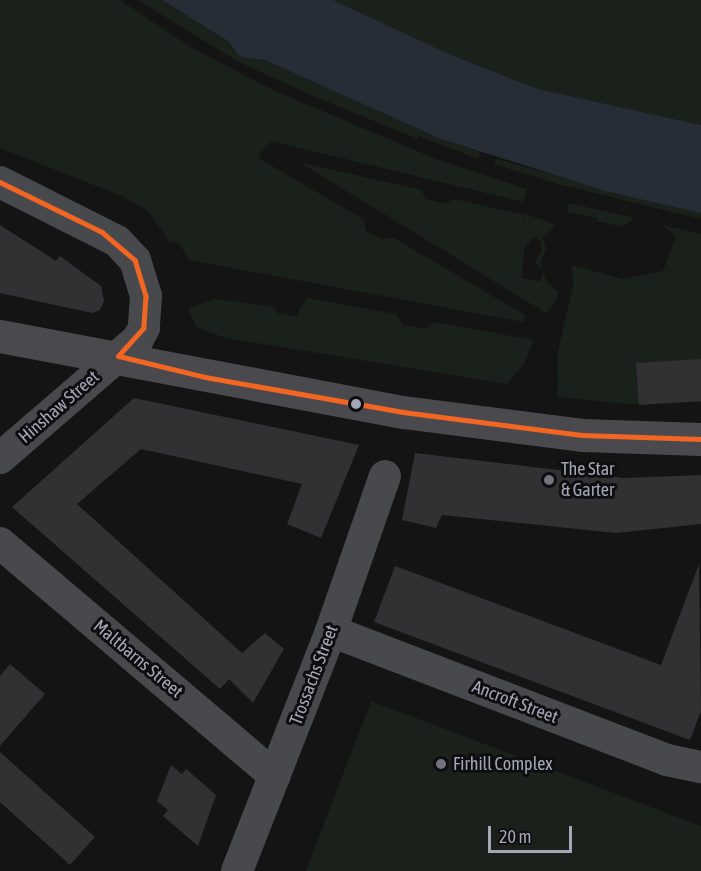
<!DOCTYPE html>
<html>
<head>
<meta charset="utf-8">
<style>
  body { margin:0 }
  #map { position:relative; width:701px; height:871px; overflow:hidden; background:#141414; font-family:"Asap Condensed",sans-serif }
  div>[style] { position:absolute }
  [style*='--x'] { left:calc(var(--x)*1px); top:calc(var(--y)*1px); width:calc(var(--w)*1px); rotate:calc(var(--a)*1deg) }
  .green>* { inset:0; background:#1a211b }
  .water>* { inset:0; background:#262d36 }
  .building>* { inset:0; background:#313133 }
  .minor>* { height:32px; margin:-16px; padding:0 16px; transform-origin:16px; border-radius:16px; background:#47494d }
  .major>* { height:33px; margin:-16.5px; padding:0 16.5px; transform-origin:16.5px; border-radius:16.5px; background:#4a4a4e }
  .bus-1>* { height:4.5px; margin:-2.25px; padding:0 2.25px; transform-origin:2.25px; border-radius:2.25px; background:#f26522 }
  .dots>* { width:16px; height:16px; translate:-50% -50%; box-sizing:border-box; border:3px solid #0e0e10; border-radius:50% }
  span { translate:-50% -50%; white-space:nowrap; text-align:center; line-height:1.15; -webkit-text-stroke:6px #0e0e10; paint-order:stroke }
  .street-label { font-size:18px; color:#a3a7b6 }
  .poi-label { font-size:18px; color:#a3a7b6 }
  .left { translate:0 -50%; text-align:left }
  .scale { position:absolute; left:488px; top:826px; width:84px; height:27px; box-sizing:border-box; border:3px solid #a3a7b6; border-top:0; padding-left:8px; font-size:18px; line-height:21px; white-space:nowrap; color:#a3a7b6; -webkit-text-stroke:4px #0e0e10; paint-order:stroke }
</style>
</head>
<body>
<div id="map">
  <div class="green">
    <div style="clip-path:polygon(0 0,120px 0,190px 47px,273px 90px,438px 160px,527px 189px,523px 202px,271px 141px,259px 153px,260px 159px,363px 219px,367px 232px,381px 239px,394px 238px,525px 315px,524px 322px,189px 260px,179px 243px,170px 243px,149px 212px,122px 196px,0 148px)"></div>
    <div style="clip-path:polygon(138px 0,162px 0,228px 41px,240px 57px,265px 60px,441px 139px,480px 152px,478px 159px,419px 136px,418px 139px,306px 93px,237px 61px)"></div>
    <div style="clip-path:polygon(333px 0,701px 0,701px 125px,538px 89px,451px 55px)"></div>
    <div style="clip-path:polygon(496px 159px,701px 213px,701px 219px,558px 184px,494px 164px)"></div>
    <div style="clip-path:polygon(evenodd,299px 162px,421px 190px,426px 199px,445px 204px,454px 199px,520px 214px,528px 227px,521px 213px,544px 220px,555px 226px,543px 238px,546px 250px,540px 262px,546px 281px,559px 292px,555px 302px,546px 313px,299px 162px,534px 237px,540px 240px,542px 251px,535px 262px,543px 271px,541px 282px,522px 278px,524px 249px,534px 237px)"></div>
    <div style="clip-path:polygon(569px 203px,634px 218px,623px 227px,597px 221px,598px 218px,567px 212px)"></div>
    <div style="clip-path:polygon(663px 225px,701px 234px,701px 402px,630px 404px,557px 397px,558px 351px,574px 281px,571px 265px,623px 279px,663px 271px,676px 237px)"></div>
    <div style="clip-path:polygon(307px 298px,396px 314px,403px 325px,426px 329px,435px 322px,534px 340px,525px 362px,507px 384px,226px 338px,197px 328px,188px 308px,216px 299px,275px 307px,277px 313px,296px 316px)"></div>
    <div style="clip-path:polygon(371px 701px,701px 826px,701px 871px,306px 871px)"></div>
  </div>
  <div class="water">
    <div style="clip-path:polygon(162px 0,333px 0,451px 55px,538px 89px,701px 125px,701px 213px,606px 191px,441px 139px,265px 60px,240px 57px,228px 41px)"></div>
  </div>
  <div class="building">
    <div style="clip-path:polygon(0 225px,56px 261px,60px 256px,101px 286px,104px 301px,100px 310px,92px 313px,0 293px)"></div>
    <div style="clip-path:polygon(701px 359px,701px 401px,639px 405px,636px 363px)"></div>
    <div style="clip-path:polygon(134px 398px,359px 445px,321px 538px,287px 524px,302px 484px,141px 449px,77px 504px,242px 653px,265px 633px,284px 649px,253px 703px,229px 679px,220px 689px,12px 507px)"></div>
    <div style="clip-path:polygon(415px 453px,624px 478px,701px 475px,701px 524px,616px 533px,442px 515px,436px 528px,402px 520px)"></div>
    <div style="clip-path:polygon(699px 564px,701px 711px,690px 740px,374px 622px,395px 566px,661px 665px)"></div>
    <div style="clip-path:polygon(10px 664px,45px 694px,0 746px,0 676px)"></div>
    <div style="clip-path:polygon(0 752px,95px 837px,70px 865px,0 802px)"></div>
    <div style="clip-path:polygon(171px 765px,182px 774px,186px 769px,216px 795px,198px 846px,163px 816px,168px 810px,157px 801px)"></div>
  </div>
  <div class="minor">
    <div style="--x:0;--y:182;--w:131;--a:26.8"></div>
    <div style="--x:117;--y:241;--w:26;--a:47"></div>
    <div style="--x:135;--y:260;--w:38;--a:73"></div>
    <div style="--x:146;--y:296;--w:32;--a:94"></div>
    <div style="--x:144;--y:328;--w:13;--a:119"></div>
    <div style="--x:138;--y:339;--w:182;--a:139.2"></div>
    <div style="--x:0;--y:543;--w:360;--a:40.3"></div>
    <div style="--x:331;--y:631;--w:360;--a:21"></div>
    <div style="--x:667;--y:760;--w:35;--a:12"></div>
    <div style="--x:237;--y:871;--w:258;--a:-68.6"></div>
    <div style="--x:331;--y:631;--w:164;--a:-70.8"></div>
  </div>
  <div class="major">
    <div style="--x:0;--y:336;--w:410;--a:10.7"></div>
    <div style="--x:403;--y:412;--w:180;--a:7.3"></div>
    <div style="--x:582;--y:435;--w:119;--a:1.9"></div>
  </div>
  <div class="bus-1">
    <div style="--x:0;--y:182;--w:114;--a:26.1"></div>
    <div style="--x:102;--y:232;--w:43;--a:40.3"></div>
    <div style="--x:135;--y:260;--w:38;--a:73"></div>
    <div style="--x:146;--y:296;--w:32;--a:94"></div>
    <div style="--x:144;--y:328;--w:38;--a:132"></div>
    <div style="--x:119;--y:356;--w:89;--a:13.7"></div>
    <div style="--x:205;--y:377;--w:201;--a:10"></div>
    <div style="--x:403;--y:412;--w:180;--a:7.3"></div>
    <div style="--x:582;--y:435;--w:119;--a:1.9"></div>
  </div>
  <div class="dots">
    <div style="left:356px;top:404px;background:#a3a7b6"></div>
    <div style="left:549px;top:480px;background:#71747d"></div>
    <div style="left:441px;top:764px;background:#71747d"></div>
  </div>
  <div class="street-label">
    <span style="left:59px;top:407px;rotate:-41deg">Hinshaw Street</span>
    <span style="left:138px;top:659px;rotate:40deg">Maltbarns Street</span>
    <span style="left:314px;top:675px;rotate:-69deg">Trossachs Street</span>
    <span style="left:515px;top:702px;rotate:21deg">Ancroft Street</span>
  </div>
  <div class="poi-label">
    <span class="left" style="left:561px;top:480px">The Star<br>&amp; Garter</span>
    <span class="left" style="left:453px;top:764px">Firhill Complex</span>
  </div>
  <div class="scale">20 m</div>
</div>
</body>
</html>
